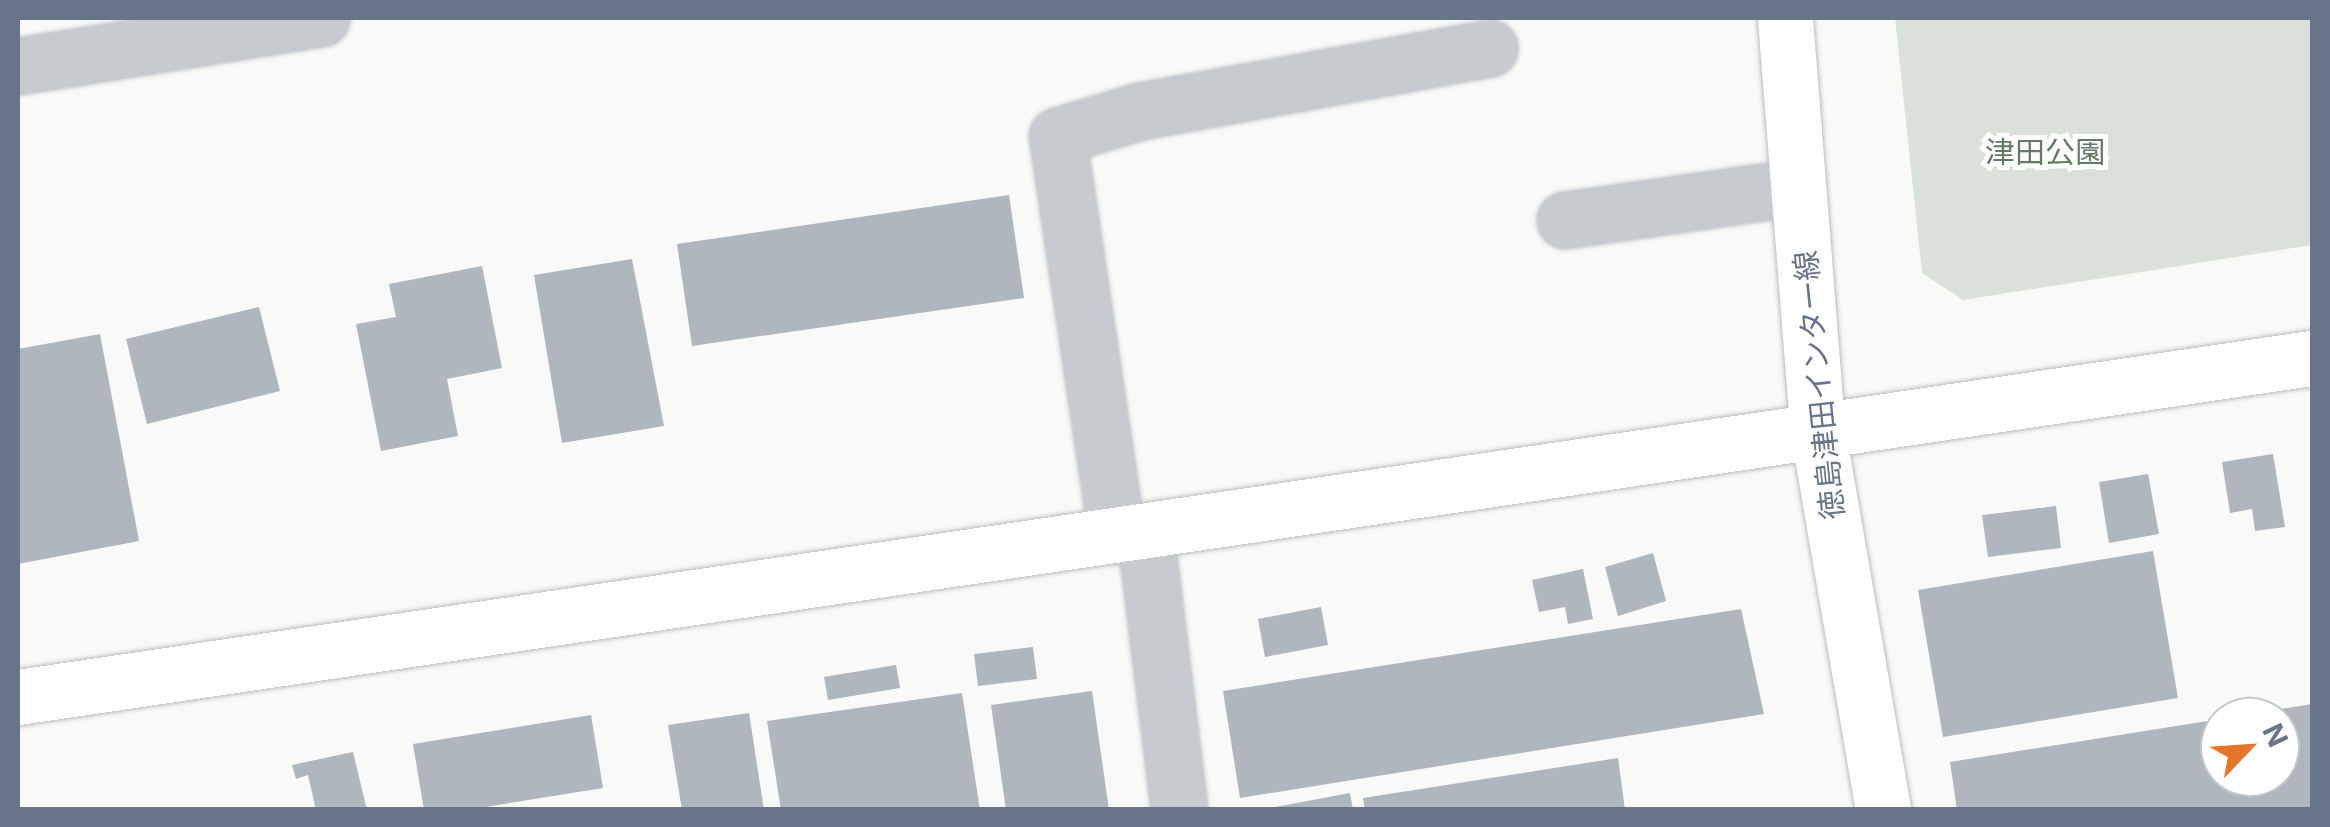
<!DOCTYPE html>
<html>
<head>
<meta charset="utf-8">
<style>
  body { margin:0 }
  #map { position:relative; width:2330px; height:827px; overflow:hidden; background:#f9f9f7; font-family:Inter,"Noto Sans JP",sans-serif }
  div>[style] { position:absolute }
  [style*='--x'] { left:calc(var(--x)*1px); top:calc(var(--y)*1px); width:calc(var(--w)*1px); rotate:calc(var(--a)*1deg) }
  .green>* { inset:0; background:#dae1d8 }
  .building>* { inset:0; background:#b0b6bd }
  .roads { filter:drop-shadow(0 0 2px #b9bdc3) drop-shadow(0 0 2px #b9bdc3) }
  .street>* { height:55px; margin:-27.5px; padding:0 27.5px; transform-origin:27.5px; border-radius:27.5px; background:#c7cace }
  .secondary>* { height:55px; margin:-27.5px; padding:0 27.5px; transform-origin:27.5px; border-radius:27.5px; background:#fff }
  span { translate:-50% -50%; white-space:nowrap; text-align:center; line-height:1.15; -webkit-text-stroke:10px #fff; paint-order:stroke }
  .park-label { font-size:30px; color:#647a63 }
  .street-label { font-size:30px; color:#687588 }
  .frame { position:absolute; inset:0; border:20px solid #687588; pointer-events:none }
  .north { position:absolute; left:2200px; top:697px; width:100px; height:100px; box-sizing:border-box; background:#fff; border:2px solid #c3c8cf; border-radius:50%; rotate:65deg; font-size:28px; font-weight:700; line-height:40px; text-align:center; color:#687588 }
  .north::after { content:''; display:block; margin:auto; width:35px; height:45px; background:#e6752a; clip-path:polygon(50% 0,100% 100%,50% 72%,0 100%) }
</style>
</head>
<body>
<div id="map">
  <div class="green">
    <div style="clip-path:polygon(1895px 18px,2312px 18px,2312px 245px,1963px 300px,1922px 273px)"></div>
  </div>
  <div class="building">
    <div style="clip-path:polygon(1009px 195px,1024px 298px,692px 346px,677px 244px)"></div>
    <div style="clip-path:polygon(632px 259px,664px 426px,562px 443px,534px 275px)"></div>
    <div style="clip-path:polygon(482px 266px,502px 368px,447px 379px,458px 436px,381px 451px,356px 324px,396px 317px,389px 284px)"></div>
    <div style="clip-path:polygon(259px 307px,280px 391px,147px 424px,126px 339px)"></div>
    <div style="clip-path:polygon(100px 334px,139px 541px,18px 564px,18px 349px)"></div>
    <div style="clip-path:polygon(2273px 454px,2285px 527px,2255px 531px,2252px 509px,2230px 513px,2222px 462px)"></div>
    <div style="clip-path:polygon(2148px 474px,2159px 534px,2109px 543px,2099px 482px)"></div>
    <div style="clip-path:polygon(2056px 506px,2061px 548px,1988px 557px,1982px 515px)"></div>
    <div style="clip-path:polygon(2153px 551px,2178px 698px,1943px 737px,1918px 590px)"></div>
    <div style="clip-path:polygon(1653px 553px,1666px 601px,1618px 616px,1605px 567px)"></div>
    <div style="clip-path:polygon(1583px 569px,1593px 619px,1568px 624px,1565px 607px,1539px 612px,1532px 580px)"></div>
    <div style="clip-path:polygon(1321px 607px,1328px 645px,1265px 657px,1258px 619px)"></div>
    <div style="clip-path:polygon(1741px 609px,1764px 714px,1240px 798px,1223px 691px)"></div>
    <div style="clip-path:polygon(1033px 647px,1037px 679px,978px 686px,974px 654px)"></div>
    <div style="clip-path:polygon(896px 665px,900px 688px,828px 700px,824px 677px)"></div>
    <div style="clip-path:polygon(1092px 691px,1109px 810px,1006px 810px,991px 705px)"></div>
    <div style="clip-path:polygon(962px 693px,980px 810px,781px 810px,767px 721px)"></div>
    <div style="clip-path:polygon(2312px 704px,2312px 810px,1957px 810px,1950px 762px,2220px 719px,2220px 777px,2280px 777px,2280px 717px,2243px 715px)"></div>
    <div style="clip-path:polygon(749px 713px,764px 810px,682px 810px,668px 725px)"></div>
    <div style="clip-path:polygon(591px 715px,603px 788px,467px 810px,424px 810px,413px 744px)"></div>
    <div style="clip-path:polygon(353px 752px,367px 810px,316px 810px,308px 775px,296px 779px,292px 765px)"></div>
    <div style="clip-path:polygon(1618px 758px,1625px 810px,1365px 810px,1363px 798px)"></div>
    <div style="clip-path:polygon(1350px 793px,1353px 810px,1270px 810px,1270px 808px)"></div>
  </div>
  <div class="roads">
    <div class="street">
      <div style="--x:18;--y:66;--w:307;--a:-9"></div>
      <div style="--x:1565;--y:220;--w:235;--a:-8.1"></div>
      <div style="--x:1145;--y:532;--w:280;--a:83"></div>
      <div style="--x:1117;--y:536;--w:404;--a:-98.5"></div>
      <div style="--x:1057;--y:136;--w:87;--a:-16.8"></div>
      <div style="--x:1140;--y:111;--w:355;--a:-10.2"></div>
    </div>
    <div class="secondary">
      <div style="--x:1785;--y:18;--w:416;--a:85.5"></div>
      <div style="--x:1818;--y:433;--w:383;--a:80.2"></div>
      <div style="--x:18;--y:697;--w:2319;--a:-8.41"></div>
    </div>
  </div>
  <div class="park-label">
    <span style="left:2045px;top:152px">津田公園</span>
  </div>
  <div class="street-label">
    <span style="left:1819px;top:385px;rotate:-96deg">徳島津田インター線</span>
  </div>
  <div class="frame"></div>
  <div class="north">N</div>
</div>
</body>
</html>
